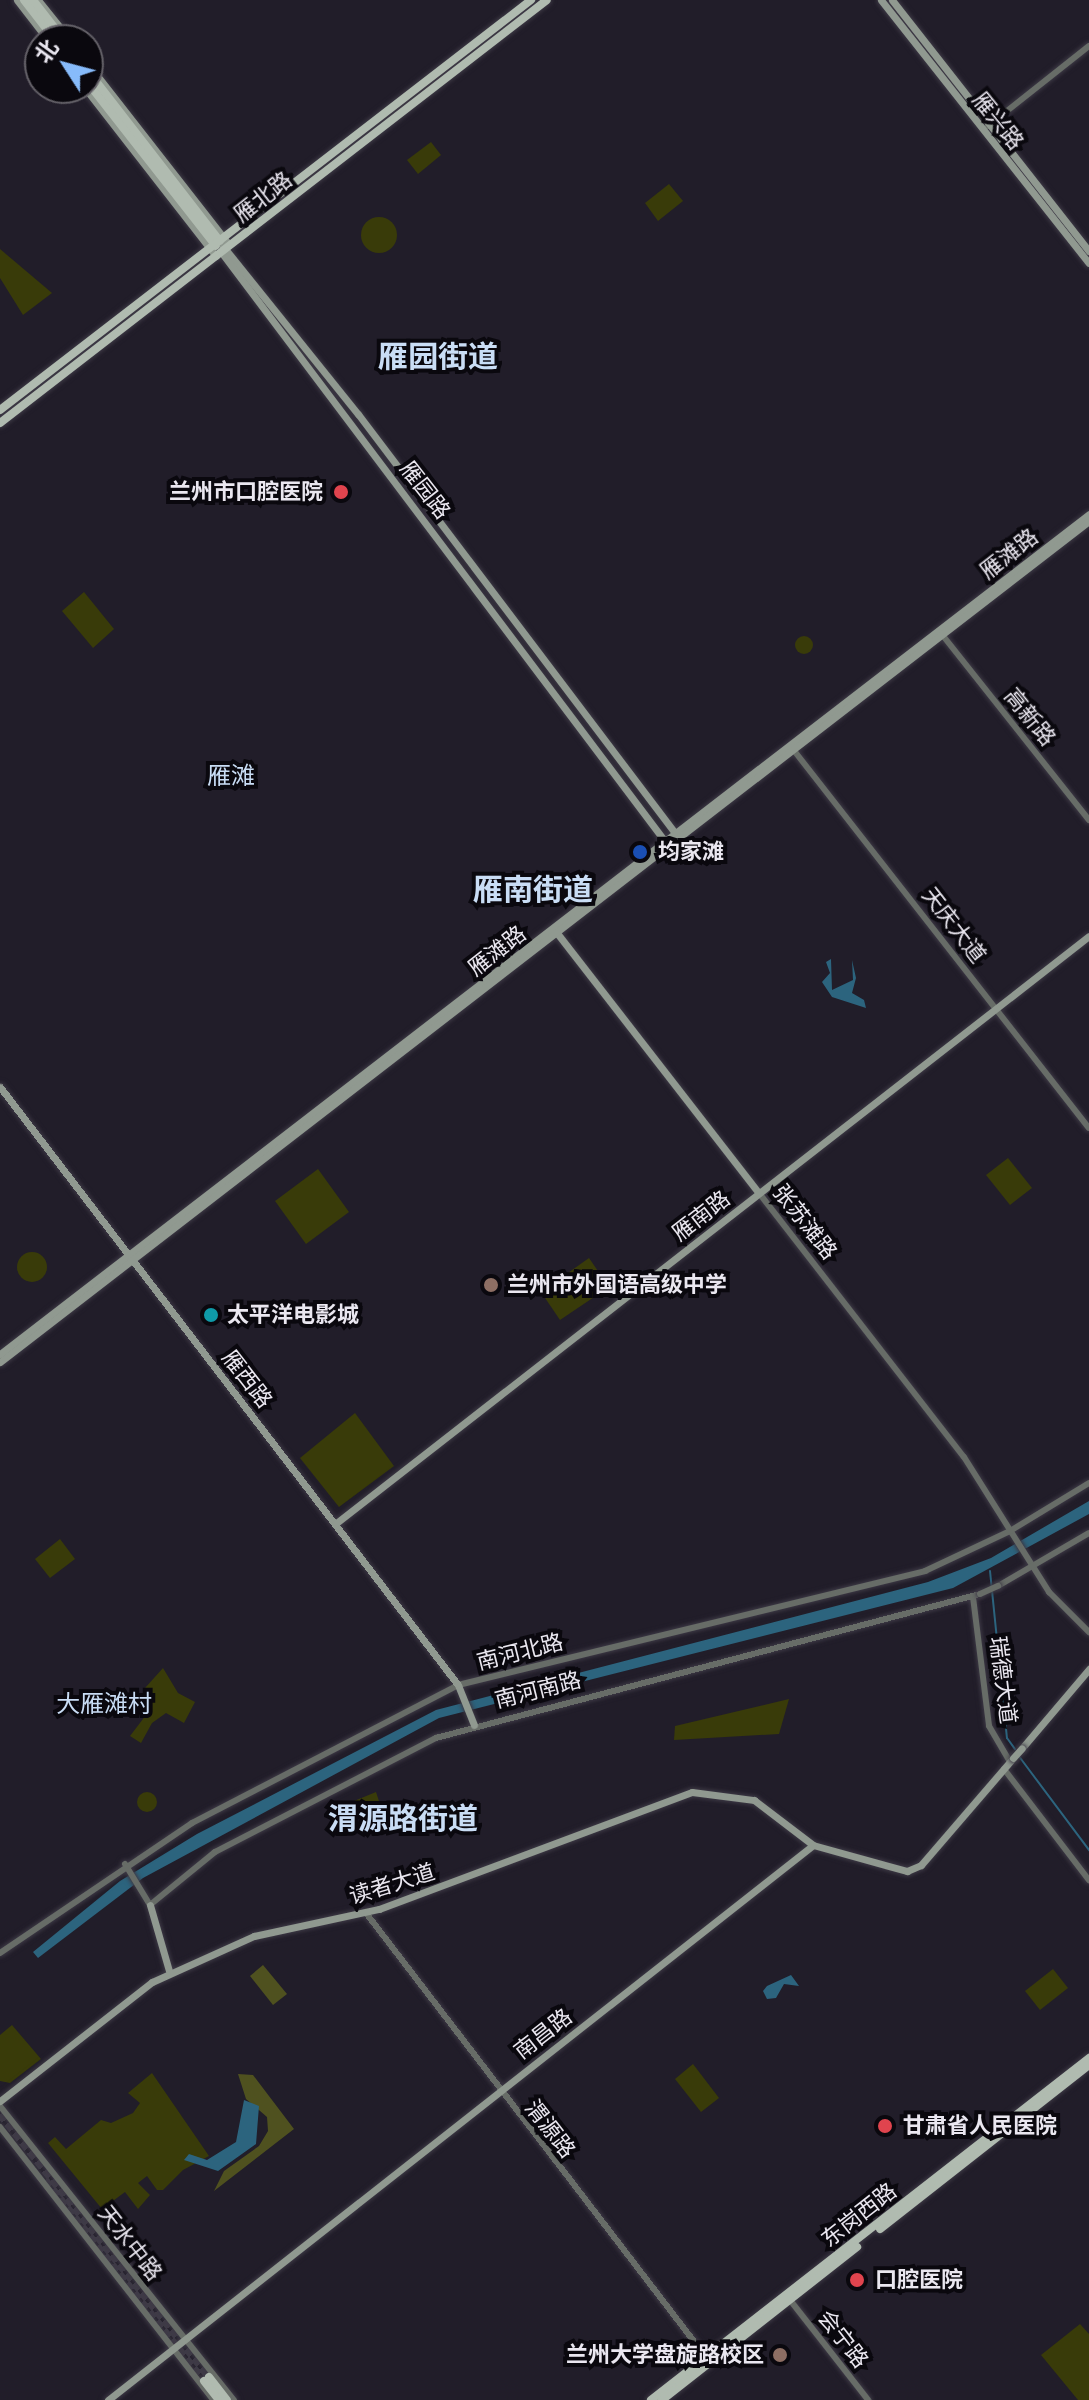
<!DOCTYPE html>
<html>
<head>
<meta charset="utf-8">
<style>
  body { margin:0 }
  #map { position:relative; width:1089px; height:2400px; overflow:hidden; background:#211d29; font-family:Raleway,"Noto Sans SC",sans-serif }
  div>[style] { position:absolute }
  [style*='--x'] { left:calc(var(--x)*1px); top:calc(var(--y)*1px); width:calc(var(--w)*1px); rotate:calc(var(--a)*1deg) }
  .green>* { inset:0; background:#393b09 }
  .round { border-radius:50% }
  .forest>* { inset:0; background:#4f511f }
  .water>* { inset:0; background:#2c647e }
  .stream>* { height:2px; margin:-1px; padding:0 1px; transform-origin:1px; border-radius:1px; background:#2c647e }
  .primary-tunnel>* { height:8px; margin-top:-4px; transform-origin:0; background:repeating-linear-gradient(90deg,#3f3b47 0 8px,transparent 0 12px) }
  .roads { filter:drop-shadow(0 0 2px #3d3945) drop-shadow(0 0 2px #3d3945) }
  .tertiary>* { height:6px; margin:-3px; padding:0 3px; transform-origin:3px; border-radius:3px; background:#676c67 }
  .secondary>* { height:7px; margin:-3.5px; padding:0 3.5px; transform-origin:3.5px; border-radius:3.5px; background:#909990 }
  .primary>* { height:8px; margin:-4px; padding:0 4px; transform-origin:4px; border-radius:4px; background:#b0bbb0 }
  .bridges { filter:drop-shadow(0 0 2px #3d3945) drop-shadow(0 0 2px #3d3945) }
  .tertiary-bridge>* { height:6px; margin:-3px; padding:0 3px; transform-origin:3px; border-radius:3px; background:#676c67 }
  .secondary-bridge>* { height:7px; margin:-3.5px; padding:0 3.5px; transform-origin:3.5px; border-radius:3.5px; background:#909990 }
  .dots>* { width:22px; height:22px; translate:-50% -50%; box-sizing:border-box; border:4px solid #0a080e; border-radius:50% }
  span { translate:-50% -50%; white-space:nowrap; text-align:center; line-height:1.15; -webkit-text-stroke:8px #0a080e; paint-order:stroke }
  .street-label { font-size:22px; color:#eae7f0 }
  .poi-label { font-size:22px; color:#eae7f0; font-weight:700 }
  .right { translate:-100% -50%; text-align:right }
  .left { translate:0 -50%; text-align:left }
  .neighbourhood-label { font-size:24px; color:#c9ddf5 }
  .district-label { font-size:30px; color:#c9ddf5; font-weight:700 }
  .north { position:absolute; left:24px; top:24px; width:80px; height:80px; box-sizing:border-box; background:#0a080e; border:2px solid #646168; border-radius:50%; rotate:306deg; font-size:22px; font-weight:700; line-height:32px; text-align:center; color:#eae7f0 }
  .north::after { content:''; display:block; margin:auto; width:28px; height:36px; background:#87bbfb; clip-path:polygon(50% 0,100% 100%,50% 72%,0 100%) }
</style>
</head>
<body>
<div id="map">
  <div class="green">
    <div style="clip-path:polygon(431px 142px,441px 155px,418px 174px,407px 160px)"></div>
    <div style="clip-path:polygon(669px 184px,683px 201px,658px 221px,645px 203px)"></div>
    <div class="round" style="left:361px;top:217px;width:36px;height:36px"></div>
    <div style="clip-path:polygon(0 249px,52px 293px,23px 315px,0 278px)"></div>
    <div style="clip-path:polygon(84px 592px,114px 629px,93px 648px,62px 611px)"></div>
    <div class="round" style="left:795px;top:636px;width:18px;height:18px"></div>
    <div style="clip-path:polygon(1008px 1158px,1032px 1188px,1010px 1205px,986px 1175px)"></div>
    <div style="clip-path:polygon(318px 1169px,349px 1212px,306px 1244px,275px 1201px)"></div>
    <div class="round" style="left:17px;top:1252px;width:30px;height:30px"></div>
    <div style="clip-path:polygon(589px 1258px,609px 1287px,560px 1320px,541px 1292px)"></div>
    <div style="clip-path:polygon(355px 1413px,394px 1466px,339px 1507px,300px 1458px)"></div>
    <div style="clip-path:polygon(60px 1539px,75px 1559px,50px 1578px,35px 1559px)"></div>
    <div style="clip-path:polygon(163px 1668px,178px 1693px,195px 1702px,184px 1723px,166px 1713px,152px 1723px,141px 1743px,130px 1736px,146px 1715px,150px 1699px,145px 1688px)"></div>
    <div style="clip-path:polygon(789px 1699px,779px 1734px,674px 1740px,675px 1726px)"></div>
    <div style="clip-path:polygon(376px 1792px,380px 1804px,358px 1811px,354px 1801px)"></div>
    <div class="round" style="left:137px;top:1792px;width:20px;height:20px"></div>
    <div style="clip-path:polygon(1053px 1969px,1068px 1988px,1040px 2010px,1025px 1991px)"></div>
    <div style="clip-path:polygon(12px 2025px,41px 2059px,10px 2083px,0 2081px,0 2035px)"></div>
    <div style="clip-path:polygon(693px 2064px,719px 2098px,701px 2112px,675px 2079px)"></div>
    <div style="clip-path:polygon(152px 2073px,209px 2156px,183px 2170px,163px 2190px,157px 2190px,147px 2176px,138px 2183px,150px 2195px,138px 2209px,125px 2192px,102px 2209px,48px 2143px,55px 2137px,66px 2149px,101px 2120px,111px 2123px,133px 2113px,140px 2103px,128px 2093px)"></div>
    <div style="clip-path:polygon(1080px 2324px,1089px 2334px,1089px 2400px,1078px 2400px,1041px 2355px)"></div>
  </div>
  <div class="forest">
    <div style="clip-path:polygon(263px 1965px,287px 1994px,273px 2005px,250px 1976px)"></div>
    <div style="clip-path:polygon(238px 2074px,253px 2075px,294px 2129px,214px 2191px,224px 2171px,259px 2146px,268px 2131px,267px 2117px,246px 2099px)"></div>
  </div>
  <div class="water">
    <div style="clip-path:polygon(831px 959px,832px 990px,853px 980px,852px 960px,856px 978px,852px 993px,864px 1000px,866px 1008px,832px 997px,822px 982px,830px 973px,826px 962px)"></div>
    <div style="clip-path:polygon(1089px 1501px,1089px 1514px,953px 1588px,439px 1718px,143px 1878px,38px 1958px,33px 1952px,120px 1881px,197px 1834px,436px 1710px,928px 1582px,991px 1558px)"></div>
    <div style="clip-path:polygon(791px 1975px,799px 1986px,784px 1984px,776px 1998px,767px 1999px,763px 1991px,767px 1986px)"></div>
    <div style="clip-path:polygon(244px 2100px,259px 2106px,256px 2144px,218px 2171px,184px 2160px,189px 2154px,207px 2160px,236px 2142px)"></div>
  </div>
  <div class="stream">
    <div style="--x:990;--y:1571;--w:168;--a:84.2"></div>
    <div style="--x:1007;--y:1738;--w:14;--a:54"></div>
    <div style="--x:1018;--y:1755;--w:119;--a:53.2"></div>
  </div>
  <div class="primary-tunnel">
    <div style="--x:0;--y:2114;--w:336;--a:51.5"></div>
    <div style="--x:45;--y:2180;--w:256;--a:51.7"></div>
  </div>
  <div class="roads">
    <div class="tertiary">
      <div style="--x:988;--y:126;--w:129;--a:-38.4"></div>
      <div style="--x:940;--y:632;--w:240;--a:51.6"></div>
      <div style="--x:792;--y:748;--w:482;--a:52"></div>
      <div style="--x:759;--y:1193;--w:334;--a:52.2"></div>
      <div style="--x:964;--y:1457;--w:160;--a:57.8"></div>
      <div style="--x:1049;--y:1592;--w:57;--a:45"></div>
      <div style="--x:998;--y:1586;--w:105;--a:-30.2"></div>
      <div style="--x:973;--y:1597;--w:130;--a:82.9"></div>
      <div style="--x:989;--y:1726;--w:42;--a:59.7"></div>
      <div style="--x:1004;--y:1769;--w:140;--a:52.6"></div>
      <div style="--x:125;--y:1864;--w:48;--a:58.6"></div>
      <div style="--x:150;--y:1905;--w:84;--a:-39.2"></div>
      <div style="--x:215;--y:1852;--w:249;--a:-27.3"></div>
      <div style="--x:436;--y:1738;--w:563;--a:-14.83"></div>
      <div style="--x:366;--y:1913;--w:559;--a:52.56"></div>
      <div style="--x:0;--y:1953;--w:232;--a:-34.1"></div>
      <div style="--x:192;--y:1823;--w:300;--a:-27.4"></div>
      <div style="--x:458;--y:1685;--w:481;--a:-13.7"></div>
      <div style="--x:925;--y:1571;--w:94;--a:-25.2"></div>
      <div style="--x:1010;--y:1531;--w:92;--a:-31.3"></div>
      <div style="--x:0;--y:2106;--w:376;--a:51.5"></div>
      <div style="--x:0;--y:2127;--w:346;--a:52"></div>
      <div style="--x:790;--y:2300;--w:127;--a:52"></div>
    </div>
    <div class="secondary">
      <div style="--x:17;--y:0;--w:51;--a:52.2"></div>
      <div style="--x:38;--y:0;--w:51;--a:51.3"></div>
      <div style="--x:881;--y:0;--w:335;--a:51.7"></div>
      <div style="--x:892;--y:0;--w:319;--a:51.9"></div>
      <div style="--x:88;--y:64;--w:226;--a:52"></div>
      <div style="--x:85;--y:88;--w:213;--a:52.1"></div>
      <div style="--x:222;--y:245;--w:217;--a:51.2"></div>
      <div style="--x:358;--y:414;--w:530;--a:52.89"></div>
      <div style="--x:221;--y:252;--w:741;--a:53.01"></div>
      <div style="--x:557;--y:933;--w:329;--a:52.2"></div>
      <div style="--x:0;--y:1087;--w:753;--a:52.55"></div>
      <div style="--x:458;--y:1685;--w:43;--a:68.2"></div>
      <div style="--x:0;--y:1354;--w:1375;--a:-37.64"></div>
      <div style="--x:0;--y:1362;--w:1376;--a:-37.68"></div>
      <div style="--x:335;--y:1524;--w:956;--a:-37.95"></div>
      <div style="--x:1022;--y:1748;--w:104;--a:-49.7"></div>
      <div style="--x:150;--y:1905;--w:69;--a:73.9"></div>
      <div style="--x:0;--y:2101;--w:193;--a:-38.1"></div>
      <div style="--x:152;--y:1982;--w:112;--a:-24.3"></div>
      <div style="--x:254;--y:1936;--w:128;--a:-12.2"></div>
      <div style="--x:379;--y:1909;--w:334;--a:-20.5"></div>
      <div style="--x:692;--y:1792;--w:63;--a:7.4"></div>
      <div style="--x:754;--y:1800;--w:74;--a:37.3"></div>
      <div style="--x:813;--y:1845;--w:98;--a:15.5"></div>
      <div style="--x:907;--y:1871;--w:15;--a:-23"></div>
      <div style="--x:921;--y:1865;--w:141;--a:-49.3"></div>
      <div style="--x:108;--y:2400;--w:897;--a:-38.21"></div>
    </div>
    <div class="primary">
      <div style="--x:24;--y:0;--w:51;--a:52.2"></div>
      <div style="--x:33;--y:0;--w:51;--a:52.2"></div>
      <div style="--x:88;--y:71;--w:215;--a:52.2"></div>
      <div style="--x:88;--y:83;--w:207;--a:51.9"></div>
      <div style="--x:0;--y:410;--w:671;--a:-37.67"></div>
      <div style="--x:0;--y:423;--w:691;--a:-37.72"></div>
      <div style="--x:880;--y:2229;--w:266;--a:-38.1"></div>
      <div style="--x:209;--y:2377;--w:29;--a:52"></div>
      <div style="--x:204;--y:2381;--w:24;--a:52"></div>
      <div style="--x:651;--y:2400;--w:556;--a:-37.98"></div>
      <div style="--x:662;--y:2400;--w:248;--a:-38.1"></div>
    </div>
  </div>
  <div class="bridges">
    <div class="tertiary-bridge">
      <div style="--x:980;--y:1594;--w:20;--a:-24"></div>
    </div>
    <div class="secondary-bridge">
      <div style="--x:1013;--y:1758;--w:13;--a:-48"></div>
    </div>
  </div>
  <div class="dots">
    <div style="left:341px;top:492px;background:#e0444e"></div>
    <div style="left:640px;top:852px;background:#1a4fb4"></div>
    <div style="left:491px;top:1285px;background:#8d6e63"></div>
    <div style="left:211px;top:1315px;background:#0f9aa8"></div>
    <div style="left:885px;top:2126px;background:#e0444e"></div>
    <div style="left:857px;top:2280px;background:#e0444e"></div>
    <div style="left:780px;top:2355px;background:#8d6e63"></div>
  </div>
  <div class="street-label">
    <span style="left:998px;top:121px;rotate:51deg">雁兴路</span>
    <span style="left:263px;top:197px;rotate:-38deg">雁北路</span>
    <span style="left:425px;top:490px;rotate:52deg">雁园路</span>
    <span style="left:1009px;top:554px;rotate:-38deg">雁滩路</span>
    <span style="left:1030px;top:717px;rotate:51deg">高新路</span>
    <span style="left:954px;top:925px;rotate:52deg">天庆大道</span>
    <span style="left:497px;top:951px;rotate:-38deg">雁滩路</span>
    <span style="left:701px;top:1216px;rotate:-38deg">雁南路</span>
    <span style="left:805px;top:1222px;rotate:52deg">张苏滩路</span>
    <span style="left:247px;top:1379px;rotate:52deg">雁西路</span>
    <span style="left:520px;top:1652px;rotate:-14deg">南河北路</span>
    <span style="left:1003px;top:1680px;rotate:83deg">瑞德大道</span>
    <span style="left:538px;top:1690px;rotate:-14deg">南河南路</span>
    <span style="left:392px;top:1884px;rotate:-17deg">读者大道</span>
    <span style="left:543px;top:2034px;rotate:-38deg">南昌路</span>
    <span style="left:550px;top:2129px;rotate:52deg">渭源路</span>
    <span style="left:859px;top:2215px;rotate:-38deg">东岗西路</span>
    <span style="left:130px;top:2243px;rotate:52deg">天水中路</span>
    <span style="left:843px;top:2339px;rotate:52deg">会宁路</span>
  </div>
  <div class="poi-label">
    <span class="right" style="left:323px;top:492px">兰州市口腔医院</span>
    <span class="left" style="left:658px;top:852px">均家滩</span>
    <span class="left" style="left:507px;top:1285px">兰州市外国语高级中学</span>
    <span class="left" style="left:227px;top:1315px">太平洋电影城</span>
    <span class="left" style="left:903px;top:2126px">甘肃省人民医院</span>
    <span class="left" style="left:875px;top:2280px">口腔医院</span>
    <span class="right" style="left:764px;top:2355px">兰州大学盘旋路校区</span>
  </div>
  <div class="neighbourhood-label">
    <span style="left:231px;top:776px">雁滩</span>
    <span style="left:104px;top:1704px">大雁滩村</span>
  </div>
  <div class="district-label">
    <span style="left:438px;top:357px">雁园街道</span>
    <span style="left:533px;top:890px">雁南街道</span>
    <span style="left:403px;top:1819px">渭源路街道</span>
  </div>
  <div class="north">北</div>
</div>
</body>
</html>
